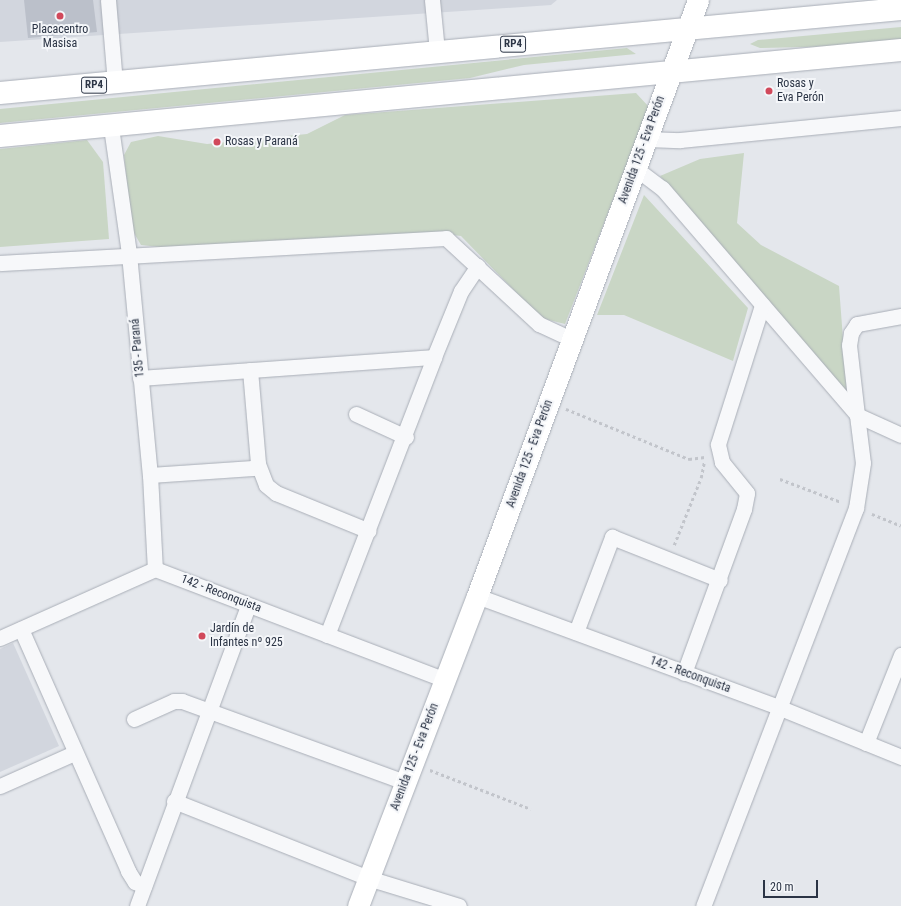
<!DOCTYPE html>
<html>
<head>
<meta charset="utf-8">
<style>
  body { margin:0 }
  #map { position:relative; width:901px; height:906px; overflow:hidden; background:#e4e7ec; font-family:"Roboto Condensed",sans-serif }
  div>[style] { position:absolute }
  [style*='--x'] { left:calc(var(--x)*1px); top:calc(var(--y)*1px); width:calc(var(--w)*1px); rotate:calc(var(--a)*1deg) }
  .built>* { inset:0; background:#d2d6de }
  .green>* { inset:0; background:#c9d6c5 }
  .building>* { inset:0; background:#bbc0ca }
  .path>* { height:2.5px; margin-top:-1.25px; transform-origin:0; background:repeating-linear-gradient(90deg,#c2c5cb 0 3px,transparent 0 6px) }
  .roads { filter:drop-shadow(0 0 1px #a9aeb7) drop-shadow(0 0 1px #a9aeb7) }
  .street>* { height:15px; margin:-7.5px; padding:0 7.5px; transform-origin:7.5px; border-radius:7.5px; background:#f7f8fa }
  .secondary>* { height:21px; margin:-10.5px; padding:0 10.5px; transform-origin:10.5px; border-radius:10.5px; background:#fff }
  .primary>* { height:22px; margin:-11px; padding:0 11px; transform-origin:11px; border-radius:11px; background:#fff }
  .dots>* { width:11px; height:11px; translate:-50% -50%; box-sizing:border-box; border:2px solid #f4f6f9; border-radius:50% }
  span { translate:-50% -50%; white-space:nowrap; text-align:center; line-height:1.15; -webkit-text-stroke:4px #f4f6f9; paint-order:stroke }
  .shield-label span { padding:1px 3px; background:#f4f6f9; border:1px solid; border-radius:3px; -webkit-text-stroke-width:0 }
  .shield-label { font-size:11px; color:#2b3445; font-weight:700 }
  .poi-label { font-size:12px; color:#2b3445 }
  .left { translate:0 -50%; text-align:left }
  .street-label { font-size:12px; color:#2b3445 }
  .scale { position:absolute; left:763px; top:880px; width:55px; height:18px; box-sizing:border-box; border:2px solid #2b3445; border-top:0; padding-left:5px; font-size:12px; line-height:14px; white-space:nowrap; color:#2b3445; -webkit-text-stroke:3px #f4f6f9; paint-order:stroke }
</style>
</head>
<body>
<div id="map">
  <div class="built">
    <div style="clip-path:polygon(0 0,557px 0,551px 5px,0 42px)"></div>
    <div style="clip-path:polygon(13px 643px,59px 746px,0 772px,0 649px)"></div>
  </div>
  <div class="green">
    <div style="clip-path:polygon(901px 27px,901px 40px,844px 46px,760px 48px,750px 44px,758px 40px)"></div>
    <div style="clip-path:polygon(627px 48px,636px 54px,524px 65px,470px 78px,0 123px,0 109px)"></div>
    <div style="clip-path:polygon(636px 93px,649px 107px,565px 324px,541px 318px,461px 236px,437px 233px,179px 249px,141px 245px,131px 228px,124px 155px,131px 142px,158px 136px,207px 144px,307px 134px,345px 115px)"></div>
    <div style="clip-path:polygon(87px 140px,103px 162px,109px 239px,0 247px,0 149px)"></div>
    <div style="clip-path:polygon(744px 153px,737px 223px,761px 245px,839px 286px,847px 392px,660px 176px,700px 159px)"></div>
    <div style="clip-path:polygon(644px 195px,748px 308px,733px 361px,624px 315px,597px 315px)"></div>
  </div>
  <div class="building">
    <div style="clip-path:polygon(24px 0,93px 0,97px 32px,28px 38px)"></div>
  </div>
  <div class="path">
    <div style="--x:566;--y:409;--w:133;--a:22.1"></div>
    <div style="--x:689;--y:459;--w:16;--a:-7"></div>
    <div style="--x:780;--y:479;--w:65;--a:20.7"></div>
    <div style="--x:872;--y:514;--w:31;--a:22"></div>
    <div style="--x:674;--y:545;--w:72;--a:-68.1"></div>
    <div style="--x:701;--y:478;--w:16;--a:-79"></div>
    <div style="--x:430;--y:770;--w:108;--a:21.1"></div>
  </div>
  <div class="roads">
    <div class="street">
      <div style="--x:108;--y:0;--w:83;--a:85.2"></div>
      <div style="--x:432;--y:0;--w:51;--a:84.4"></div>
      <div style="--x:111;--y:127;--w:128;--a:81.9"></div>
      <div style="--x:129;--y:254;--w:222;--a:84.6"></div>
      <div style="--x:150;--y:475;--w:94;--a:87"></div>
      <div style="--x:647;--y:139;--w:33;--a:2"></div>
      <div style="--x:680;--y:140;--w:222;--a:-5.7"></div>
      <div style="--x:635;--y:168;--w:34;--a:37"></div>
      <div style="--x:662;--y:188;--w:299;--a:49.3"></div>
      <div style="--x:857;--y:415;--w:48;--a:82.9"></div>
      <div style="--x:863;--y:463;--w:46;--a:98.8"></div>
      <div style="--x:856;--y:508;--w:426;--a:111"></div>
      <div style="--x:0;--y:263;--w:447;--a:-3.2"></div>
      <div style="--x:446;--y:238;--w:127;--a:42.8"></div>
      <div style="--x:539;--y:324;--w:38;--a:25"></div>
      <div style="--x:901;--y:316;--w:45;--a:169.7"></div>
      <div style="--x:857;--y:324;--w:11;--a:124"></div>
      <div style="--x:851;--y:333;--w:12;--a:99"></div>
      <div style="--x:849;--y:345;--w:70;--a:83.5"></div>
      <div style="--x:857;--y:415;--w:48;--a:24.4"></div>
      <div style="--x:250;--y:370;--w:94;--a:85.1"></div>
      <div style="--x:258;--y:464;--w:22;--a:69"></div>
      <div style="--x:266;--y:485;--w:13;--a:39"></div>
      <div style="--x:276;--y:493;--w:100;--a:22.2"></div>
      <div style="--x:140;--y:378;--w:295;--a:-4.1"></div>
      <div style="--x:434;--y:357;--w:71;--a:-67.8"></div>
      <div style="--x:461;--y:291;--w:30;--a:-56"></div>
      <div style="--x:356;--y:414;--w:55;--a:24.7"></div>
      <div style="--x:150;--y:475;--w:103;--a:-3.9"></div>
      <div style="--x:253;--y:468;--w:6;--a:-39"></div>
      <div style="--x:477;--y:596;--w:321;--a:20.2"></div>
      <div style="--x:778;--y:707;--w:133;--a:22.1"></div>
      <div style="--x:21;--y:629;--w:265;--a:66.1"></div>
      <div style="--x:128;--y:871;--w:13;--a:58"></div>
      <div style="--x:135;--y:882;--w:10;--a:24"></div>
      <div style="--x:576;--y:632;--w:102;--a:-69.2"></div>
      <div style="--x:612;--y:537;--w:116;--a:21.7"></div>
      <div style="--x:327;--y:635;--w:298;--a:-68.9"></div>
      <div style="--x:0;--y:638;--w:170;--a:-24"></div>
      <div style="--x:155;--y:569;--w:311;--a:20.9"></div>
      <div style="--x:684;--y:673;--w:175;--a:-69.9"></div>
      <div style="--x:744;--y:509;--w:16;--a:-79"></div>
      <div style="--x:747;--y:493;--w:40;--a:-129"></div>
      <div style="--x:722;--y:462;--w:18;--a:-103"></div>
      <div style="--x:718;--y:444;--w:146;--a:-72.4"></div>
      <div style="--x:134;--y:719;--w:44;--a:-24.2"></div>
      <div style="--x:174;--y:701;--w:8;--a:0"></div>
      <div style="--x:182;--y:701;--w:237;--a:20"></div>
      <div style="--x:866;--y:743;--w:95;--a:-68.3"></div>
      <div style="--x:0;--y:786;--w:81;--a:-24"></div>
      <div style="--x:174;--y:801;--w:209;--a:21.6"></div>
      <div style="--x:368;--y:878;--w:95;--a:17.1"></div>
      <div style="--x:137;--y:906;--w:320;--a:-69.7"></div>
    </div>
    <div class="secondary">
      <div style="--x:358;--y:906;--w:332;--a:-69"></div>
      <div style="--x:477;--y:596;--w:636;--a:-69.65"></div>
    </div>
    <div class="primary">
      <div style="--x:0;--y:93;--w:905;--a:-5.33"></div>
      <div style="--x:0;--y:136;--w:905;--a:-5.45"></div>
    </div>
  </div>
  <div class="dots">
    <div style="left:60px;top:16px;background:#d1495b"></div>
    <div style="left:769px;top:91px;background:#d1495b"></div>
    <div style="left:217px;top:142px;background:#d1495b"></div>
    <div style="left:202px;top:636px;background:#d1495b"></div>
  </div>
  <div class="shield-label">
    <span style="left:513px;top:44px">RP4</span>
    <span style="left:94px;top:85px">RP4</span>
  </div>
  <div class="poi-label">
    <span style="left:60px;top:37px">Placacentro<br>Masisa</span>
    <span class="left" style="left:777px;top:91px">Rosas y<br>Eva Perón</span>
    <span class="left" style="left:225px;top:142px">Rosas y Paraná</span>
    <span class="left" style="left:210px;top:636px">Jardín de<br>Infantes nº 925</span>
  </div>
  <div class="street-label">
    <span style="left:642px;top:150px;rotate:-70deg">Avenida 125 - Eva Perón</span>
    <span style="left:138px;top:348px;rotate:-95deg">135 - Paraná</span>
    <span style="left:530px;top:454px;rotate:-70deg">Avenida 125 - Eva Perón</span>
    <span style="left:221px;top:594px;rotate:21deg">142 - Reconquista</span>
    <span style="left:690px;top:675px;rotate:20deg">142 - Reconquista</span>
    <span style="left:415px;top:757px;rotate:-69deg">Avenida 125 - Eva Perón</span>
  </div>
  <div class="scale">20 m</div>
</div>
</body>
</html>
